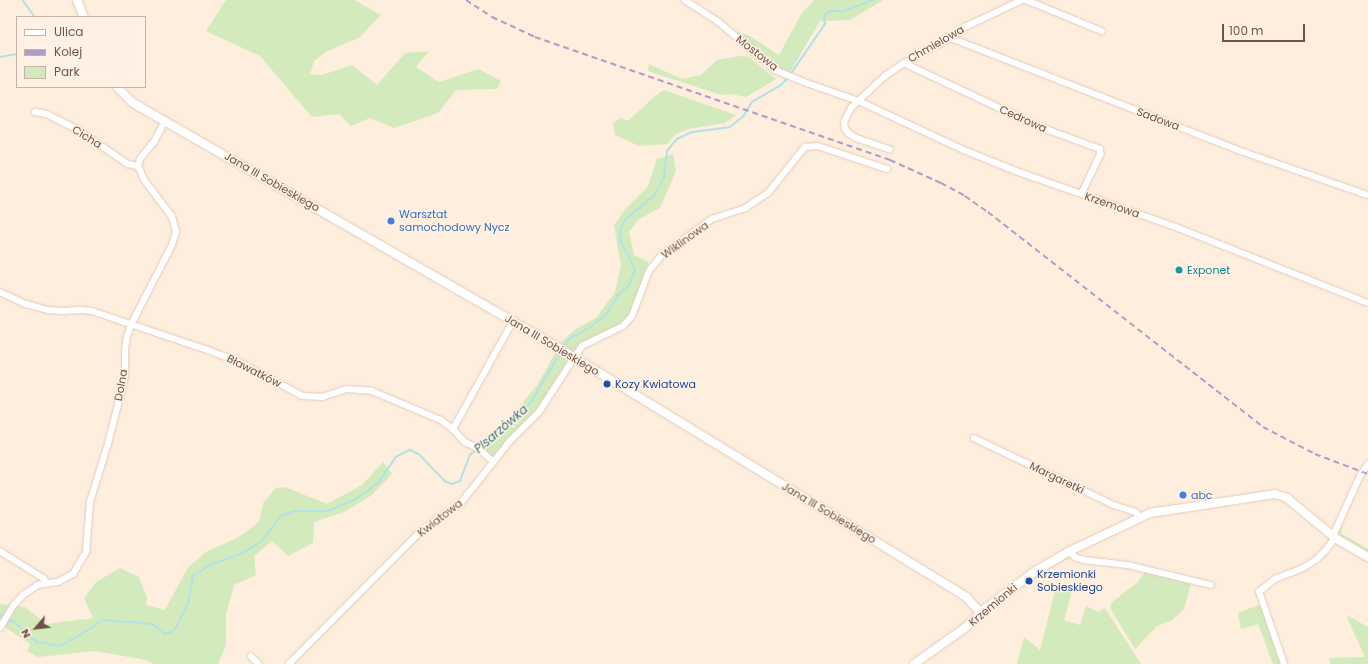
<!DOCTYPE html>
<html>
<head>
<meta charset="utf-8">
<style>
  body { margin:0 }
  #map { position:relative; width:1368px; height:664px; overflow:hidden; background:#fdeedd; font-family:Poppins,sans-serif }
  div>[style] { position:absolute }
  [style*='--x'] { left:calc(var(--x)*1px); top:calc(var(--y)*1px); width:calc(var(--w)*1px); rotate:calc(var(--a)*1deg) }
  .green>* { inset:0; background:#d2eabc }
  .stream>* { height:1.5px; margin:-0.75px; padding:0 0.75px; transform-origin:0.75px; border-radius:0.75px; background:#b2e2e6 }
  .roads { filter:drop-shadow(0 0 1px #e2cbbd) drop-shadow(0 0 1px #e2cbbd) }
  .street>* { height:5.5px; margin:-2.75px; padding:0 2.75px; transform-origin:2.75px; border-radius:2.75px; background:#fff }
  .secondary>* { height:8px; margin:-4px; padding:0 4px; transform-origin:4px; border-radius:4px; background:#fff }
  .rail>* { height:1.5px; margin-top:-0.75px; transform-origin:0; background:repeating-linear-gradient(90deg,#b09dc5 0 6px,transparent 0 10px) }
  .dots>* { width:11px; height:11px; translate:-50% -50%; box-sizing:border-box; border:2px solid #fff2e4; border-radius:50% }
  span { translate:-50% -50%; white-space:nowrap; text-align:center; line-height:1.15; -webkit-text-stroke:3px #fff2e4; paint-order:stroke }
  .street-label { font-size:11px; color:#725246 }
  .shop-label { font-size:11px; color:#366cbe }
  .left { translate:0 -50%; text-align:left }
  .culture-label { font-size:11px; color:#0d838f }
  .transit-label { font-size:11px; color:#164399 }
  .water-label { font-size:12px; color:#3a7379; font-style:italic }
  .legend { position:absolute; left:16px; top:16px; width:130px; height:72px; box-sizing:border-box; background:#fff2e4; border:1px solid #c7b2a5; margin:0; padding:5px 7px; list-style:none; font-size:12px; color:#725246 }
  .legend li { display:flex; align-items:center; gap:8px; height:20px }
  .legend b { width:20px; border:1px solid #c7b2a5 }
  .north { position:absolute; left:16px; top:608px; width:40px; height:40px; -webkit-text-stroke:3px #fff2e4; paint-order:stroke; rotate:242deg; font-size:11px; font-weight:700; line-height:16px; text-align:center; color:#725246 }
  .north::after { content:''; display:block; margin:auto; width:14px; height:18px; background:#725246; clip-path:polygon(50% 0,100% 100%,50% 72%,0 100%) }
  .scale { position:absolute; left:1222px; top:24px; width:83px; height:18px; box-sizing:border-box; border:2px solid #725246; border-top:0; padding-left:5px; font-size:12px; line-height:14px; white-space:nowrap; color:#725246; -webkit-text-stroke:3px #fff2e4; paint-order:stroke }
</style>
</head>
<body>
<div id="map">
  <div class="green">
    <div style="clip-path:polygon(226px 0,354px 0,381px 15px,360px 37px,326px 52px,314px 61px,310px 74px,322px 75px,352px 65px,377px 85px,405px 53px,429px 51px,416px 67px,439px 82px,478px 69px,501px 81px,497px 89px,456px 90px,438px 113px,394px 128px,370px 118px,351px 126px,339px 114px,312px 117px,260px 56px,206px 31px)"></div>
    <div style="clip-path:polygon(814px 0,883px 0,850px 20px,820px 21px,790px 72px,782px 69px,754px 49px,735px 31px,748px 35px,779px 55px,802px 13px)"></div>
    <div style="clip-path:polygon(740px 56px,749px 57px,776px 79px,746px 97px,731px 94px,721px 95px,648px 71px,649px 64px,682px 79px,701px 75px,717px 60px)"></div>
    <div style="clip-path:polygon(664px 90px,736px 115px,725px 123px,688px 129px,676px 134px,667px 144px,639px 146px,615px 135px,613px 123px,621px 118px,628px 121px,655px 96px)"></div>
    <div style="clip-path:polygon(673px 154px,676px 171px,660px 208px,639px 219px,629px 232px,634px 255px,649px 262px,630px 314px,620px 324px,581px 343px,572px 352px,559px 344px,576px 329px,596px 318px,615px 292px,621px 266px,614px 225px,624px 211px,648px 186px,657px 159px)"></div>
    <div style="clip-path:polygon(556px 351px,568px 359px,537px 410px,492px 458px,480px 444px,510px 418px,538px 384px)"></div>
    <div style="clip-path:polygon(383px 462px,392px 474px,372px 495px,344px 512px,314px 522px,313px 543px,288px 556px,272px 541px,254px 556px,256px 575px,234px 585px,226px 614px,226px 645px,218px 664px,154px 664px,146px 660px,95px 651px,38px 657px,27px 651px,30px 644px,0 624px,0 604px,25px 607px,46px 624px,93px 618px,84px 598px,96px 582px,120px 568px,139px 577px,147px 597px,146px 605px,165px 610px,187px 569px,206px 552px,237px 538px,259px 522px,263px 503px,276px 488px,285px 487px,327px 504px,362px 485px)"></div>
    <div style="clip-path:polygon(1341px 527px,1343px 527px,1341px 532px,1342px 534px,1368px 549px,1368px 553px,1341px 536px,1339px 533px)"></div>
    <div style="clip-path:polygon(1069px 556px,1068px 559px,1062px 561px,1022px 588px,1042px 572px)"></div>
    <div style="clip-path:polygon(1145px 572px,1191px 583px,1184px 609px,1172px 620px,1157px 626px,1135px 649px,1110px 608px,1112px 602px,1137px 583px)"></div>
    <div style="clip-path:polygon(1056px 587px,1072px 592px,1064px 620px,1080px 625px,1086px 606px,1098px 612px,1105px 608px,1141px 664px,1017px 664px,1024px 637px,1040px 650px)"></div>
    <div style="clip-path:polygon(1261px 604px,1283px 664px,1273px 664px,1258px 624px,1241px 629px,1238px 613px)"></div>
    <div style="clip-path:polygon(1346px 615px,1368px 627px,1368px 664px,1330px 664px,1329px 658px,1365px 657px)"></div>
  </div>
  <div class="stream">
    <div style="--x:23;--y:0;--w:21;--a:55"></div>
    <div style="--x:0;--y:57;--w:17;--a:-10"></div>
    <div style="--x:790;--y:75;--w:62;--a:-55.5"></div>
    <div style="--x:825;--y:24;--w:8;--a:-97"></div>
    <div style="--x:824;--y:16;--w:8;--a:-40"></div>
    <div style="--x:830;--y:11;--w:13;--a:0"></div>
    <div style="--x:843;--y:11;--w:33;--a:-20"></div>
    <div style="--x:565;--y:345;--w:7;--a:-56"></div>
    <div style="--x:569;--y:339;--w:25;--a:-29"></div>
    <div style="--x:591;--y:327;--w:23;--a:-41"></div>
    <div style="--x:608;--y:312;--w:20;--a:-60"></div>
    <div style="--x:618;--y:295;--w:15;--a:-42"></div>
    <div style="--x:629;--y:285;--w:15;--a:-67"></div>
    <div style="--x:635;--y:271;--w:11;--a:-112"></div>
    <div style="--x:631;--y:261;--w:21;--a:-119"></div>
    <div style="--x:621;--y:243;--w:12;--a:-95"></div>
    <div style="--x:620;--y:231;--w:12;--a:-66"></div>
    <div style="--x:625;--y:220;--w:38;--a:-40"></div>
    <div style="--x:654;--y:196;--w:21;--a:-62"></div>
    <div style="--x:664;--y:177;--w:26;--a:-83"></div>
    <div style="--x:667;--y:151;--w:16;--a:-50"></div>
    <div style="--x:677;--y:139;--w:17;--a:-25"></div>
    <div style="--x:692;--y:132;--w:38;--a:-7"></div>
    <div style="--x:730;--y:127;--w:16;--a:-38"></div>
    <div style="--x:743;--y:117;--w:17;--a:-59"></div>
    <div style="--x:752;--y:102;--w:32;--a:-30"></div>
    <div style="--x:780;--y:86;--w:11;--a:-45"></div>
    <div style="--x:480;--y:448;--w:33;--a:-39"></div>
    <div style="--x:506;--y:427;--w:32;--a:-44"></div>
    <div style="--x:529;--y:405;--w:58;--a:-59"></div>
    <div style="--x:0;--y:615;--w:5;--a:22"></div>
    <div style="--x:8;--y:619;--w:8;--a:23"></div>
    <div style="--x:15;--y:622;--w:30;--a:42"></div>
    <div style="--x:37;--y:642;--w:23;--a:10"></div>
    <div style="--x:60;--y:646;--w:31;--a:-29"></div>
    <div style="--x:87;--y:631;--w:19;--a:-35"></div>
    <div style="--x:103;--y:620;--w:50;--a:4.6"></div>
    <div style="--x:153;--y:624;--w:16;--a:40"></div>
    <div style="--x:165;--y:634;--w:9;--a:-18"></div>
    <div style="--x:174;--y:631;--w:30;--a:-63"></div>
    <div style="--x:188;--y:604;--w:28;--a:-80"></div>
    <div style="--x:193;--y:576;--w:20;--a:-33"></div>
    <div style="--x:210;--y:565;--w:35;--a:-20"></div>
    <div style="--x:243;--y:553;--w:22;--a:-32"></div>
    <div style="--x:262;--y:541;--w:31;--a:-53"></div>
    <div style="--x:281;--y:516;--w:15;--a:-20"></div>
    <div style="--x:295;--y:511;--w:32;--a:0"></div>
    <div style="--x:327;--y:511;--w:31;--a:-22"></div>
    <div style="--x:356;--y:499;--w:29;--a:-36"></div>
    <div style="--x:379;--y:482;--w:30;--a:-56"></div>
    <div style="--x:396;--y:457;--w:16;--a:-27"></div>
    <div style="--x:410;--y:450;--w:10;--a:24"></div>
    <div style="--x:419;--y:454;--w:37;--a:46"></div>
    <div style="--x:445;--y:481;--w:8;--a:23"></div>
    <div style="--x:452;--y:484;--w:9;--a:-21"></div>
    <div style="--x:460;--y:481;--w:28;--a:-69"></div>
    <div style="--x:470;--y:455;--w:8;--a:-40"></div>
  </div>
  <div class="roads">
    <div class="street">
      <div style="--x:685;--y:0;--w:40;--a:32.9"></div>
      <div style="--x:719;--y:22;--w:74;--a:40.6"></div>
      <div style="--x:775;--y:70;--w:31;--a:22"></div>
      <div style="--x:804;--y:82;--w:58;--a:19.1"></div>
      <div style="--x:859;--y:101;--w:116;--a:25"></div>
      <div style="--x:964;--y:150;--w:56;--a:22"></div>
      <div style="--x:1016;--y:171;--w:170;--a:19.3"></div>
      <div style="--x:1176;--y:227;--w:206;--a:21.6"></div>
      <div style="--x:1026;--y:0;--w:82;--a:22.2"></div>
      <div style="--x:951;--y:38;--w:308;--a:21.3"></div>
      <div style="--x:1238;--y:150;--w:138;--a:19.1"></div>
      <div style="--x:904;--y:63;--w:148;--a:25.2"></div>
      <div style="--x:1038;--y:126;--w:66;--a:20.4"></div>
      <div style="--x:1100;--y:149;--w:5;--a:79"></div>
      <div style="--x:1101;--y:154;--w:44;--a:115.4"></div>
      <div style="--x:35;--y:112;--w:12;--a:9"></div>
      <div style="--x:47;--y:114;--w:37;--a:27"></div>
      <div style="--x:80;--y:131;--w:58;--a:34.5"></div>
      <div style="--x:128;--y:164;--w:10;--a:11"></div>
      <div style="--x:890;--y:150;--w:37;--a:-161"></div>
      <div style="--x:855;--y:138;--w:7;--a:-146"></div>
      <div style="--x:849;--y:134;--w:6;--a:-129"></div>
      <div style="--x:845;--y:129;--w:7;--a:-98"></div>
      <div style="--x:844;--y:122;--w:16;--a:-63"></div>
      <div style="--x:851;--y:108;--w:47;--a:-43.3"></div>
      <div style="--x:885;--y:76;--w:23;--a:-34"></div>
      <div style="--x:904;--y:63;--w:53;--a:-28"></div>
      <div style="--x:951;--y:38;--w:18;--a:-38"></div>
      <div style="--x:965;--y:27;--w:63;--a:-25.3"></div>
      <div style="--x:0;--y:292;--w:29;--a:25"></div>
      <div style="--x:26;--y:304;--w:24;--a:15"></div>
      <div style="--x:49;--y:310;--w:16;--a:4"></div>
      <div style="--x:65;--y:311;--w:16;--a:-4"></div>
      <div style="--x:81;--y:310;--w:11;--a:5"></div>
      <div style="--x:92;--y:311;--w:122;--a:18.6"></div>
      <div style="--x:208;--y:350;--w:33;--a:21"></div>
      <div style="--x:239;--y:362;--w:72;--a:28"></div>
      <div style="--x:303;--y:396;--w:19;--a:3"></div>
      <div style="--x:322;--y:397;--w:25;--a:-18"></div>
      <div style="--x:346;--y:389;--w:26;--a:4"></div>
      <div style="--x:372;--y:391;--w:75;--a:22.8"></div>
      <div style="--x:441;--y:420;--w:15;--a:37"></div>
      <div style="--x:453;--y:429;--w:18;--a:47"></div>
      <div style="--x:465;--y:442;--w:14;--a:25"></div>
      <div style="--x:478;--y:448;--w:21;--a:41"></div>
      <div style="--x:453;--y:429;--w:124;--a:-60.9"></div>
      <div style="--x:974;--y:438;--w:155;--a:25.6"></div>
      <div style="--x:1114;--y:505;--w:23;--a:18"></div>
      <div style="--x:1136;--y:512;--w:6;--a:51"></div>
      <div style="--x:1333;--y:536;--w:66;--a:-65.8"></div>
      <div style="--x:1360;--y:476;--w:14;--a:-56"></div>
      <div style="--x:0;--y:551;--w:51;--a:32.1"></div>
      <div style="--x:43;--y:578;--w:7;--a:45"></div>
      <div style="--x:1070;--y:551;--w:8;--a:50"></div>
      <div style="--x:1075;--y:557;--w:9;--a:18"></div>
      <div style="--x:1084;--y:560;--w:44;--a:6.5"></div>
      <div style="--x:1128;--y:565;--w:85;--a:13.5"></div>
      <div style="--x:0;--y:628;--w:27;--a:-59"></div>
      <div style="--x:14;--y:605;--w:13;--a:-48"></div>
      <div style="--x:23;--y:595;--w:18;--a:-34"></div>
      <div style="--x:38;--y:585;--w:20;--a:-9"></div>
      <div style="--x:58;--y:582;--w:17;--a:-28"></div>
      <div style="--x:73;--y:574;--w:26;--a:-59"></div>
      <div style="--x:86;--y:552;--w:50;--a:-85.4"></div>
      <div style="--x:90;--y:502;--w:61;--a:-72.8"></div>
      <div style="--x:108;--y:444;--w:69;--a:-75.8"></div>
      <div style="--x:125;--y:377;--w:28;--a:-90"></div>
      <div style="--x:125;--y:349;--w:12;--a:-81"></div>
      <div style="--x:127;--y:337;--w:13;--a:-72"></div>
      <div style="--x:131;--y:325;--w:90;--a:-62.9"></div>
      <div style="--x:172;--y:245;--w:14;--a:-73"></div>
      <div style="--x:176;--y:232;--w:16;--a:-105"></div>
      <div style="--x:172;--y:217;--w:46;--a:-127.1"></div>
      <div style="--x:144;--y:180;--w:15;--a:-113"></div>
      <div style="--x:138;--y:166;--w:7;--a:-74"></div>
      <div style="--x:140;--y:159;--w:22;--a:-51"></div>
      <div style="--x:154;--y:142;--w:24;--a:-62"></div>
      <div style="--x:251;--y:656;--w:11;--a:45"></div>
      <div style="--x:289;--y:664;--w:187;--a:-45.2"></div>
      <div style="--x:421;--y:531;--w:49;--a:-35"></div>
      <div style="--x:461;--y:503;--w:79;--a:-51.7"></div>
      <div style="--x:510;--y:441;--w:41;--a:-45"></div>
      <div style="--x:539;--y:412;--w:79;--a:-56.9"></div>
      <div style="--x:582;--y:346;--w:46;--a:-26"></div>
      <div style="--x:623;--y:326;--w:13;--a:-48"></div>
      <div style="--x:632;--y:316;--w:48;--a:-69.3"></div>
      <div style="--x:649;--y:271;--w:19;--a:-51"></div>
      <div style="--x:661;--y:256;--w:63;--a:-36"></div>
      <div style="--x:712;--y:219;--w:35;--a:-18"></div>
      <div style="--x:745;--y:208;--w:27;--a:-33"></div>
      <div style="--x:768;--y:193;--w:59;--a:-51.2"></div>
      <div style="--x:805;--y:147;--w:13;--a:-4"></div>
      <div style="--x:818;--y:146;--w:73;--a:18.4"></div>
      <div style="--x:1284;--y:664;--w:76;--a:-109.1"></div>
      <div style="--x:1259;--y:592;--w:21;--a:-39"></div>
      <div style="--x:1275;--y:579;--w:30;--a:-21"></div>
      <div style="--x:1303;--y:568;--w:15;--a:-32"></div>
      <div style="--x:1316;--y:560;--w:14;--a:-45"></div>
      <div style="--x:1326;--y:550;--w:15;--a:-53"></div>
    </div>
    <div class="secondary">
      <div style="--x:77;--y:0;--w:18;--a:68"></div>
      <div style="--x:117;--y:87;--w:21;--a:45"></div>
      <div style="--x:132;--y:102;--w:9;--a:32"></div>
      <div style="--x:140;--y:107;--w:481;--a:29.9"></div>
      <div style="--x:557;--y:347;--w:479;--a:31.4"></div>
      <div style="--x:966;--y:597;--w:22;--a:47"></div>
      <div style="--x:914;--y:664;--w:64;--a:-35.4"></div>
      <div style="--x:966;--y:627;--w:28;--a:-44"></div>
      <div style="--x:986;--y:608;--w:60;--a:-36.9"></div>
      <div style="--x:1034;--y:572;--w:42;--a:-30.3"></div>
      <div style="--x:1070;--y:551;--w:89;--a:-25.4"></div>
      <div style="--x:1150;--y:513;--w:126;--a:-8.6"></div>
      <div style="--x:1275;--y:494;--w:13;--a:18"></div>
      <div style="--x:1287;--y:498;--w:62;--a:39.8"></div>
      <div style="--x:1335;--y:538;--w:38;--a:30"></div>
    </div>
  </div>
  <div class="rail">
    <div style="--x:466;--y:0;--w:31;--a:33"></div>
    <div style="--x:492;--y:17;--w:47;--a:24.9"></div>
    <div style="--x:535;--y:37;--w:376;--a:19.1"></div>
    <div style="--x:890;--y:160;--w:56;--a:24.3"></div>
    <div style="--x:941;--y:183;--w:27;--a:28"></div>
    <div style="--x:965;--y:196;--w:28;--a:35"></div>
    <div style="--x:988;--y:212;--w:349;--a:38"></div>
    <div style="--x:1263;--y:427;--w:59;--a:27.4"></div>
    <div style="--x:1315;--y:454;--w:57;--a:20.7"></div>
  </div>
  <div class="dots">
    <div style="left:391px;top:221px;background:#3f7fe0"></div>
    <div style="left:1179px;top:270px;background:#0f9aa8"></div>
    <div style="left:607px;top:384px;background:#1a4fb4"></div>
    <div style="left:1183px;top:495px;background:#3f7fe0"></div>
    <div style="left:1029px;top:581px;background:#1a4fb4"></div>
  </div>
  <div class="street-label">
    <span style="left:936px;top:44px;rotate:-30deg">Chmielowa</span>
    <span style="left:757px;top:53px;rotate:38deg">Mostowa</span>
    <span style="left:1023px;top:119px;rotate:24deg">Cedrowa</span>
    <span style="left:1158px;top:119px;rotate:21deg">Sadowa</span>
    <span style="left:87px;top:137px;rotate:32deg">Cicha</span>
    <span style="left:272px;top:182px;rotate:30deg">Jana III Sobieskiego</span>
    <span style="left:1112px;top:205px;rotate:19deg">Krzemowa</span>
    <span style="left:685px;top:240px;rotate:-36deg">Wiklinowa</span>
    <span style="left:552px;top:345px;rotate:31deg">Jana III Sobieskiego</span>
    <span style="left:254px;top:371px;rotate:27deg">Bławatków</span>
    <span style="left:121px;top:385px;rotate:-80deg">Dolna</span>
    <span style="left:1057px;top:478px;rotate:26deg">Margaretki</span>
    <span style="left:829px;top:513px;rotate:31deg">Jana III Sobieskiego</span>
    <span style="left:440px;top:518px;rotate:-38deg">Kwiatowa</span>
    <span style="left:993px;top:605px;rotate:-40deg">Krzemionki</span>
  </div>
  <div class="shop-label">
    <span class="left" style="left:399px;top:221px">Warsztat<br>samochodowy Nycz</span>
    <span class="left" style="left:1191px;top:495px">abc</span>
  </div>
  <div class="culture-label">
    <span class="left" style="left:1187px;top:270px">Exponet</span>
  </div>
  <div class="transit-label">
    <span class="left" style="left:615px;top:384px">Kozy Kwiatowa</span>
    <span class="left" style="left:1037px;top:581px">Krzemionki<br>Sobieskiego</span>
  </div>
  <div class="water-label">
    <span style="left:501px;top:429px;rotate:-41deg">Pisarzówka</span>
  </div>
  <ul class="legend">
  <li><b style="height:5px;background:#fff"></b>Ulica</li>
  <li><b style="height:5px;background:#b09dc5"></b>Kolej</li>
  <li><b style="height:11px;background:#d2eabc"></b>Park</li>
  </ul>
  <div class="north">N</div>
  <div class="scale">100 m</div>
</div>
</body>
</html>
